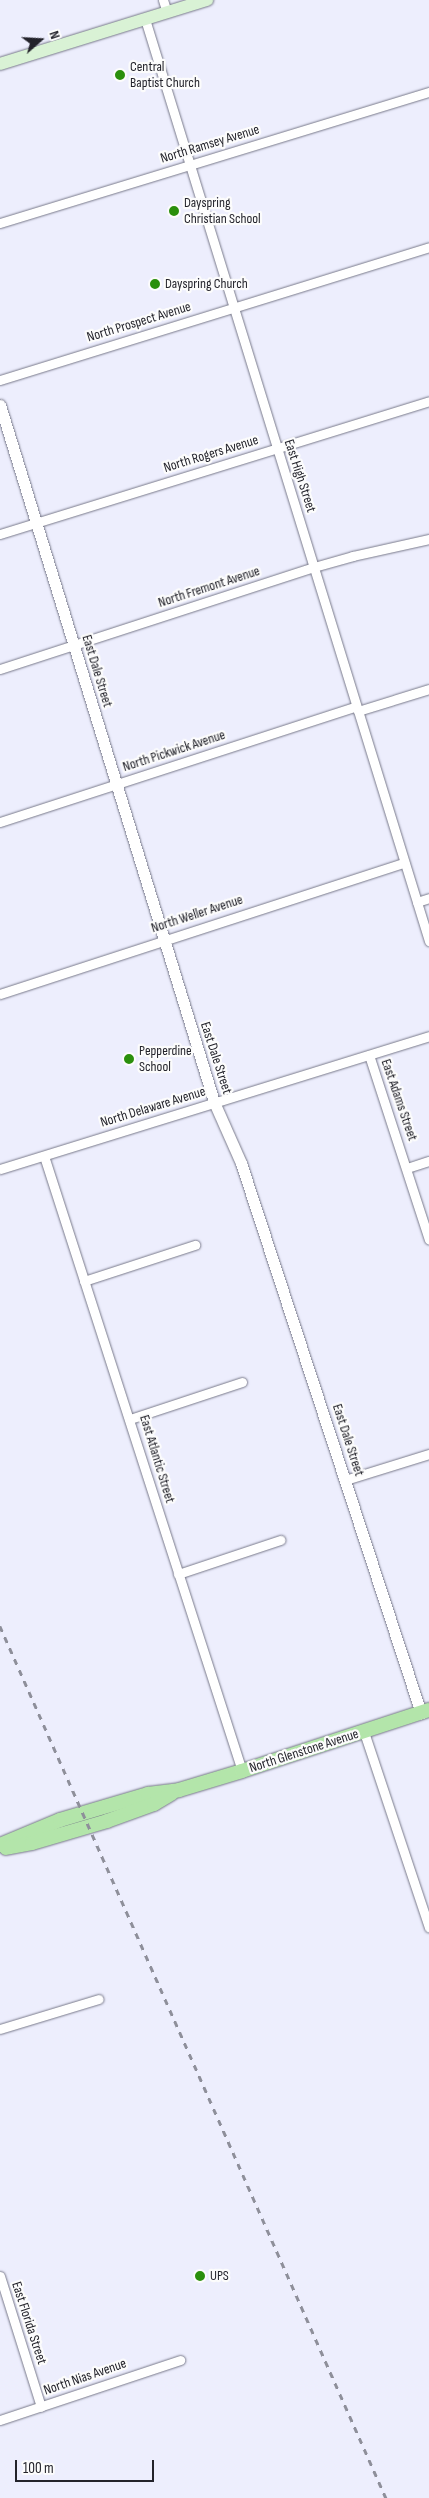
<!DOCTYPE html>
<html>
<head>
<meta charset="utf-8">
<style>
  body { margin:0 }
  #map { position:relative; width:429px; height:2498px; overflow:hidden; background:#edeefd; font-family:"Sofia Sans Condensed",sans-serif }
  div>[style] { position:absolute }
  [style*='--x'] { left:calc(var(--x)*1px); top:calc(var(--y)*1px); width:calc(var(--w)*1px); rotate:calc(var(--a)*1deg) }
  .roads { filter:drop-shadow(0 0 1px #78798a) drop-shadow(0 0 1px #78798a) }
  .minor>* { height:9px; margin:-4.5px; padding:0 4.5px; transform-origin:4.5px; border-radius:4.5px; background:#fff }
  .tertiary>* { height:11px; margin:-5.5px; padding:0 5.5px; transform-origin:5.5px; border-radius:5.5px; background:#fff }
  .secondary>* { height:12px; margin:-6px; padding:0 6px; transform-origin:6px; border-radius:6px; background:#d9f2d5 }
  .primary>* { height:14px; margin:-7px; padding:0 7px; transform-origin:7px; border-radius:7px; background:#b3e5aa }
  .rail>* { height:2.5px; margin-top:-1.25px; transform-origin:0; background:repeating-linear-gradient(90deg,#8e8f9a 0 6px,transparent 0 12px) }
  .dots>* { width:14px; height:14px; translate:-50% -50%; box-sizing:border-box; border:2px solid #fcfcfc; border-radius:50% }
  span { translate:-50% -50%; white-space:nowrap; text-align:center; line-height:1.15; -webkit-text-stroke:4.5px #fcfcfc; paint-order:stroke }
  .poi-label { font-size:14px; color:#23232b }
  .left { translate:0 -50%; text-align:left }
  .street-label { font-size:14px; color:#23232b }
  .north { position:absolute; left:15px; top:15px; width:50px; height:50px; -webkit-text-stroke:4px #fcfcfc; paint-order:stroke; rotate:71deg; font-size:14px; font-weight:700; line-height:20px; text-align:center; color:#23232b }
  .north::after { content:''; display:block; margin:auto; width:18px; height:22px; background:#23232b; clip-path:polygon(50% 0,100% 100%,50% 72%,0 100%) }
  .scale { position:absolute; left:15px; top:2460px; width:139px; height:22px; box-sizing:border-box; border:2px solid #23232b; border-top:0; padding-left:6px; font-size:15px; line-height:18px; white-space:nowrap; color:#23232b; -webkit-text-stroke:4px #fcfcfc; paint-order:stroke }
</style>
</head>
<body>
<div id="map">
  <div class="roads">
    <div class="minor">
      <div style="--x:163;--y:0;--w:13;--a:72"></div>
      <div style="--x:145;--y:19;--w:965;--a:72.88"></div>
      <div style="--x:0;--y:223;--w:449;--a:-17"></div>
      <div style="--x:0;--y:380;--w:449;--a:-17.2"></div>
      <div style="--x:0;--y:534;--w:449;--a:-17.2"></div>
      <div style="--x:0;--y:669;--w:330;--a:-18"></div>
      <div style="--x:314;--y:567;--w:41;--a:-15.8"></div>
      <div style="--x:353;--y:556;--w:78;--a:-12.6"></div>
      <div style="--x:358;--y:711;--w:74;--a:-17.2"></div>
      <div style="--x:0;--y:822;--w:374;--a:-18"></div>
      <div style="--x:417;--y:902;--w:13;--a:-18"></div>
      <div style="--x:0;--y:994;--w:425;--a:-18"></div>
      <div style="--x:369;--y:1055;--w:194;--a:72"></div>
      <div style="--x:44;--y:1156;--w:646;--a:72.15"></div>
      <div style="--x:407;--y:1168;--w:23;--a:-18"></div>
      <div style="--x:0;--y:1169;--w:449;--a:-17.2"></div>
      <div style="--x:84;--y:1281;--w:117;--a:-18"></div>
      <div style="--x:130;--y:1419;--w:118;--a:-18.3"></div>
      <div style="--x:345;--y:1480;--w:88;--a:-17.2"></div>
      <div style="--x:178;--y:1574;--w:108;--a:-18.4"></div>
      <div style="--x:364;--y:1732;--w:206;--a:71.6"></div>
      <div style="--x:0;--y:2029;--w:103;--a:-16.9"></div>
      <div style="--x:0;--y:2276;--w:137;--a:72.6"></div>
      <div style="--x:0;--y:2420;--w:190;--a:-18.4"></div>
    </div>
    <div class="tertiary">
      <div style="--x:0;--y:405;--w:729;--a:72.93"></div>
      <div style="--x:214;--y:1102;--w:67;--a:66.1"></div>
      <div style="--x:241;--y:1163;--w:579;--a:71.88"></div>
    </div>
    <div class="secondary">
      <div style="--x:0;--y:64;--w:217;--a:-17.2"></div>
    </div>
    <div class="primary">
      <div style="--x:0;--y:1845;--w:65;--a:-22.6"></div>
      <div style="--x:60;--y:1820;--w:92;--a:-16.5"></div>
      <div style="--x:148;--y:1794;--w:31;--a:-7"></div>
      <div style="--x:179;--y:1790;--w:66;--a:-16.8"></div>
      <div style="--x:242;--y:1771;--w:197;--a:-18.1"></div>
      <div style="--x:6;--y:1848;--w:26;--a:-11"></div>
      <div style="--x:32;--y:1843;--w:78;--a:-16.3"></div>
      <div style="--x:107;--y:1821;--w:50;--a:-19.9"></div>
      <div style="--x:154;--y:1804;--w:21;--a:-31"></div>
    </div>
  </div>
  <div class="rail">
    <div style="--x:0;--y:1626;--w:954;--a:66.12"></div>
  </div>
  <div class="dots">
    <div style="left:120px;top:75px;background:#2a8f0c"></div>
    <div style="left:174px;top:211px;background:#2a8f0c"></div>
    <div style="left:155px;top:284px;background:#2a8f0c"></div>
    <div style="left:129px;top:1059px;background:#2a8f0c"></div>
    <div style="left:200px;top:2276px;background:#2a8f0c"></div>
  </div>
  <div class="poi-label">
    <span class="left" style="left:130px;top:75px">Central<br>Baptist Church</span>
    <span class="left" style="left:184px;top:211px">Dayspring<br>Christian School</span>
    <span class="left" style="left:165px;top:284px">Dayspring Church</span>
    <span class="left" style="left:139px;top:1059px">Pepperdine<br>School</span>
    <span class="left" style="left:210px;top:2276px">UPS</span>
  </div>
  <div class="street-label">
    <span style="left:210px;top:144px;rotate:-17deg">North Ramsey Avenue</span>
    <span style="left:139px;top:322px;rotate:-17deg">North Prospect Avenue</span>
    <span style="left:211px;top:454px;rotate:-17deg">North Rogers Avenue</span>
    <span style="left:300px;top:476px;rotate:72deg">East High Street</span>
    <span style="left:209px;top:587px;rotate:-18deg">North Fremont Avenue</span>
    <span style="left:97px;top:671px;rotate:73deg">East Dale Street</span>
    <span style="left:174px;top:751px;rotate:-18deg">North Pickwick Avenue</span>
    <span style="left:197px;top:914px;rotate:-18deg">North Weller Avenue</span>
    <span style="left:216px;top:1058px;rotate:72deg">East Dale Street</span>
    <span style="left:399px;top:1100px;rotate:71deg">East Adams Street</span>
    <span style="left:153px;top:1107px;rotate:-17deg">North Delaware Avenue</span>
    <span style="left:348px;top:1440px;rotate:72deg">East Dale Street</span>
    <span style="left:157px;top:1459px;rotate:73deg">East Atlantic Street</span>
    <span style="left:304px;top:1751px;rotate:-18deg">North Glenstone Avenue</span>
    <span style="left:29px;top:2323px;rotate:72deg">East Florida Street</span>
    <span style="left:85px;top:2377px;rotate:-19deg">North Nias Avenue</span>
  </div>
  <div class="north">N</div>
  <div class="scale">100 m</div>
</div>
</body>
</html>
